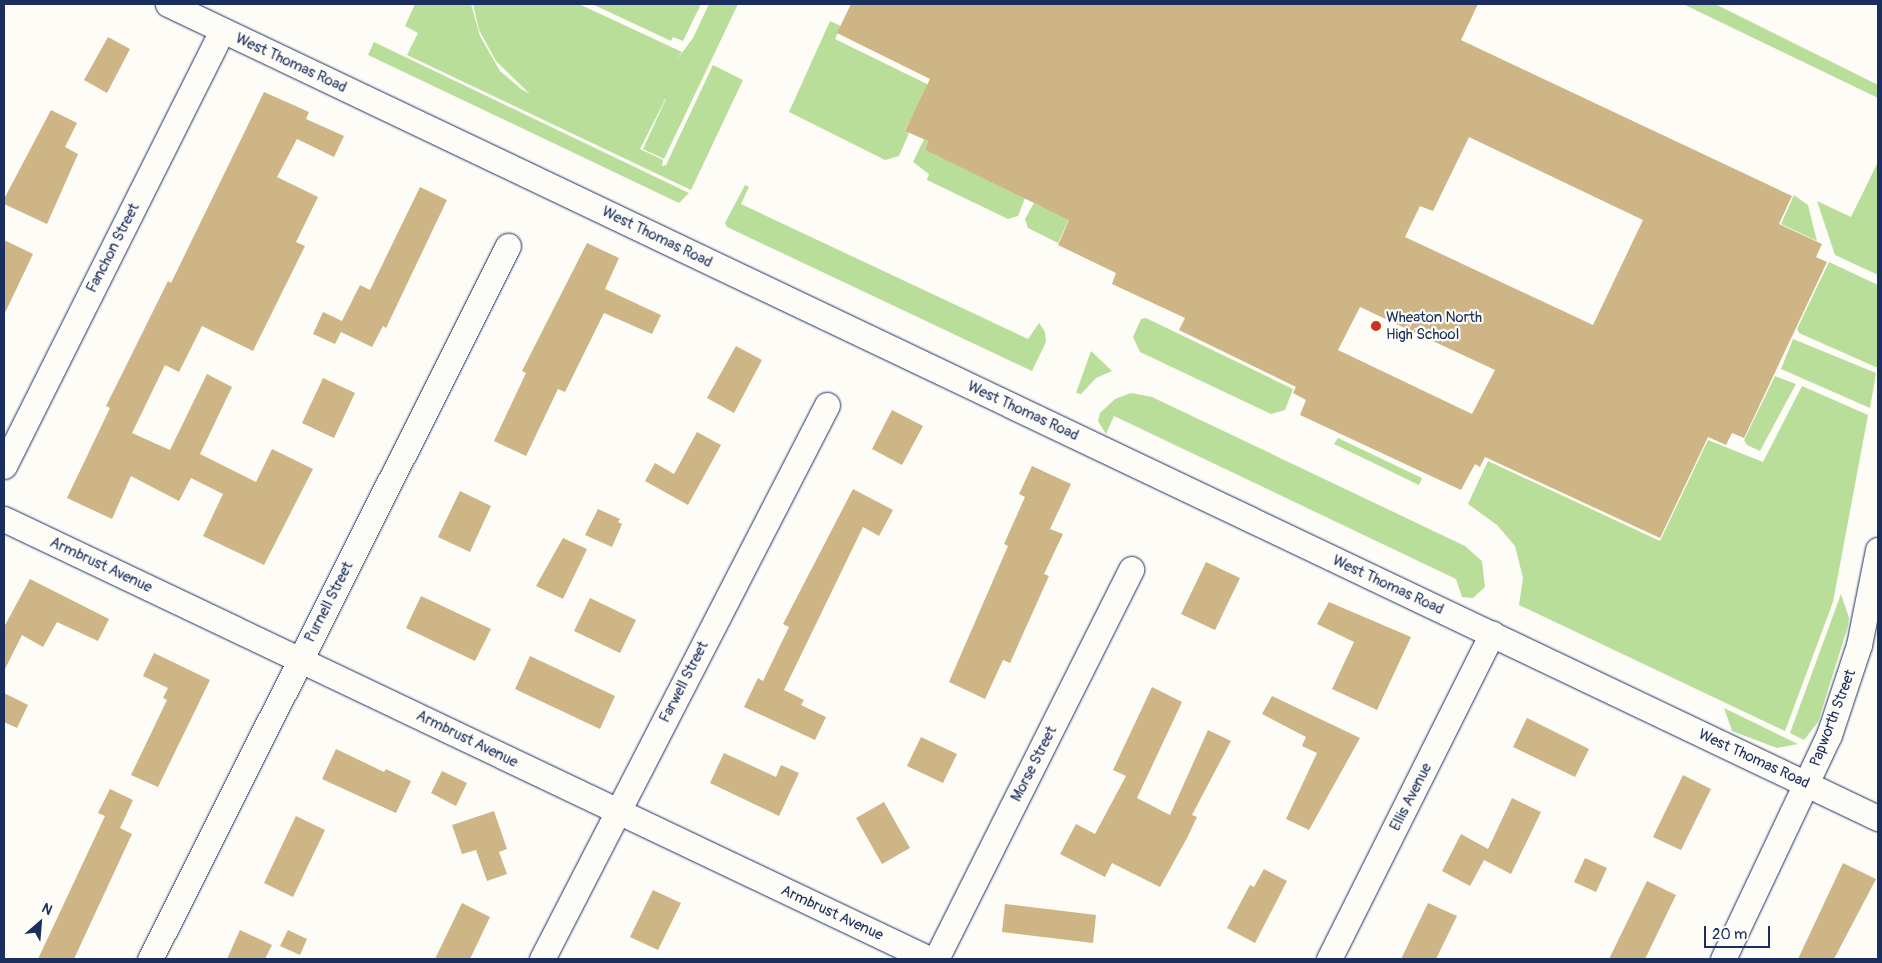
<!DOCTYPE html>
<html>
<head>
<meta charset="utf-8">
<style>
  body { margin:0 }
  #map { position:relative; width:1882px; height:963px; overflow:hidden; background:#fdfcf7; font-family:Pangolin,sans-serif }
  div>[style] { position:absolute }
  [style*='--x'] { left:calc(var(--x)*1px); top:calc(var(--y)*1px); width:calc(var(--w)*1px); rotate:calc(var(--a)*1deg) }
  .green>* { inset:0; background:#b9de99 }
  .building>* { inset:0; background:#cdb585 }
  .roads { filter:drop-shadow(0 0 1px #1b2f5e) drop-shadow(0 0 1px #1b2f5e) }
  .minor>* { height:25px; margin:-12.5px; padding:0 12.5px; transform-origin:12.5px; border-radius:12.5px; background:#fdfcf7 }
  .dots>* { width:14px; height:14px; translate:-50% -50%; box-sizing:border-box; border:2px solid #fdfcf7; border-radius:50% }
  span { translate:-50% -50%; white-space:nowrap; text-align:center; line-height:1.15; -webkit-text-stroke:4.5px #fdfcf7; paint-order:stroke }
  .street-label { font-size:15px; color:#1b2f5e }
  .poi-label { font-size:15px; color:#1b2f5e }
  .left { translate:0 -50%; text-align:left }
  .frame { position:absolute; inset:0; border:5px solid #1b2f5e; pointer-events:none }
  .north { position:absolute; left:15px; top:898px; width:50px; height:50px; -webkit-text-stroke:4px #fdfcf7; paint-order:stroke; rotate:27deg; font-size:14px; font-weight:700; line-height:20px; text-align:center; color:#1b2f5e }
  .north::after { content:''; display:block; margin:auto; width:18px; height:22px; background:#1b2f5e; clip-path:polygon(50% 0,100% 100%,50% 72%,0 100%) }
  .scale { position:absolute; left:1704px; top:926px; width:66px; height:22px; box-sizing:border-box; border:2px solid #1b2f5e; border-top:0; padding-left:6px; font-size:15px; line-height:18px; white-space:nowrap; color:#1b2f5e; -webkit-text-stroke:4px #fdfcf7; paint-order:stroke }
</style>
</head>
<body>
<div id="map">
  <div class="green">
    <div style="clip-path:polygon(415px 4px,471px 4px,480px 36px,500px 71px,521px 89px,530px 94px,496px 61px,479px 30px,473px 4px,579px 4px,682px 52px,676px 61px,693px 38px,709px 4px,738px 4px,664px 159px,643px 149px,666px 99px,661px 101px,665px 100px,640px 149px,663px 160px,662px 166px,666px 165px,713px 65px,743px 80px,691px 190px,407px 55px,418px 33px,405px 26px)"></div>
    <div style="clip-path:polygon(592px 4px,701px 4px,683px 41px,673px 37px,671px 41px)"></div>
    <div style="clip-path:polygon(1683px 4px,1715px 4px,1878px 85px,1878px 98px)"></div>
    <div style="clip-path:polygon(830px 21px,841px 26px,835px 39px,929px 85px,905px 130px,909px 133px,899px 156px,885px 160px,789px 112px)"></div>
    <div style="clip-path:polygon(374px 42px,689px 193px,679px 203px,368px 55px)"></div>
    <div style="clip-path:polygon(924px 139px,928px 141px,925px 150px,1025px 198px,1018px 216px,1008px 219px,927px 180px,929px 174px,913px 162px)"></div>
    <div style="clip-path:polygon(1878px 162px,1878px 275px,1835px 255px,1817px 201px,1851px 217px)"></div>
    <div style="clip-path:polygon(745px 185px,749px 187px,741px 204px,1028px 339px,1039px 323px,1045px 332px,1046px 342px,1032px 371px,727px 227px,725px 223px)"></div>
    <div style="clip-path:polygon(1794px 195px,1808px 205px,1817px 241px,1781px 224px)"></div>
    <div style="clip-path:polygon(1034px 203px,1069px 219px,1058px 243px,1028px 228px,1025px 219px)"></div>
    <div style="clip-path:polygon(1829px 262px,1878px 285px,1878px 368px,1799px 333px,1797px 329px)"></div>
    <div style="clip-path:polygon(1146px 318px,1293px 389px,1285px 410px,1271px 414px,1140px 352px,1133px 337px,1141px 319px)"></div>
    <div style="clip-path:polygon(1793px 339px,1876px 373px,1870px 408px,1781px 369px)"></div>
    <div style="clip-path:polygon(1091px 351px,1112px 371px,1096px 378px,1081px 394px,1076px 393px)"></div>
    <div style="clip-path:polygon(1775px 376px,1796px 384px,1760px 451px,1747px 445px,1744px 440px)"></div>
    <div style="clip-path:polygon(1802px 386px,1868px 415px,1833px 602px,1785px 731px,1519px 605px,1523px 578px,1515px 546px,1497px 525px,1468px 504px,1488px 461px,1660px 541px,1708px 440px,1763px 462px)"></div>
    <div style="clip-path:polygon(1131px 393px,1152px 397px,1465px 546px,1482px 561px,1485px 587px,1473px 598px,1462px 597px,1456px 579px,1114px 416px,1106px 434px,1098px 421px,1100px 413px,1115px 399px)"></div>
    <div style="clip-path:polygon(1338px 438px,1422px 478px,1419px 485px,1334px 444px)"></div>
    <div style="clip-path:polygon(1841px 594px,1849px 618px,1848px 626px,1818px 722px,1804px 740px,1790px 733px)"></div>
    <div style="clip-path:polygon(1724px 708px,1798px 744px,1777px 748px,1732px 731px)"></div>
  </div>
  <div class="building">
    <div style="clip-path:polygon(evenodd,851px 4px,1478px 4px,1461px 40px,1792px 196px,1779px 224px,1822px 244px,1816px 257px,1827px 262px,1744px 438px,1732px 433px,1726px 445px,1708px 437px,1660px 538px,1485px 457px,1480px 467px,1475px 464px,1461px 490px,1300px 415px,1306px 400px,1293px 393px,1296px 387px,1179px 330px,1185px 318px,1112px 284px,1116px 273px,1058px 245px,1069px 220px,925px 150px,928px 141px,905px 131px,930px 79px,837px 33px,851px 4px,1469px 137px,1643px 220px,1593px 325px,1405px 237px,1420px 206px,1433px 211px,1469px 137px,851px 4px,1360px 307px,1495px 370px,1472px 414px,1338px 350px,1360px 307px)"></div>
    <div style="clip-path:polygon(108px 37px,130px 49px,107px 93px,84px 80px)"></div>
    <div style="clip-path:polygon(264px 92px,309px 112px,306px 119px,344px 136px,334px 157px,297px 139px,277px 177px,318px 197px,296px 242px,305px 246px,253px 351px,202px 326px,179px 372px,165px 365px,132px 433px,170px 450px,207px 374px,232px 387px,200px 454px,256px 482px,272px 449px,313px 469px,264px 565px,203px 536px,223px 494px,191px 478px,179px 501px,131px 476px,112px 519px,67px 498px,110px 408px,106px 406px,123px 372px,168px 281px,171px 283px)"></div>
    <div style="clip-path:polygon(51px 110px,77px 123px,65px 147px,78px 154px,47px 224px,4px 204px,4px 199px)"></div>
    <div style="clip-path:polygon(420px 187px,447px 200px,386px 328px,383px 326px,372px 347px,341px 332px,335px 344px,313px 334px,323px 312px,342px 321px,360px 285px,370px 290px)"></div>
    <div style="clip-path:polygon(4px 240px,33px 254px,4px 315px)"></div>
    <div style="clip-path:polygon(587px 243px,619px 258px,605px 289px,661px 315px,652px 334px,604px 313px,565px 392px,558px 389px,526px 456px,494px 441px,526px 373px,522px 371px)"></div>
    <div style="clip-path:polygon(736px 346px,762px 360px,734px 413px,707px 398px)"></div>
    <div style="clip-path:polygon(323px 378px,355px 393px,334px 438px,302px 423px)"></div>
    <div style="clip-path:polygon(892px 410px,923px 426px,902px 465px,872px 449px)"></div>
    <div style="clip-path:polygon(697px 432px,721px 445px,688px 505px,645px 481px,655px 463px,674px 474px)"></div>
    <div style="clip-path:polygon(1032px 466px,1071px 484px,1050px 529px,1063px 534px,1044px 574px,1049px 576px,1010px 663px,1003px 660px,985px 699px,949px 682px,1008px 546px,1004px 544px,1025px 497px,1019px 494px)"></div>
    <div style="clip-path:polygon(853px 489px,893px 510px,879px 536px,863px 527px,784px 690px,804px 700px,801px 705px,826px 717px,815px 740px,744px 707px,758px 678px,763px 681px,789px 627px,783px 624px)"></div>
    <div style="clip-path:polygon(460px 491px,491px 506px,470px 552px,438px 537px)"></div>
    <div style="clip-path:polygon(598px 509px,620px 519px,618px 522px,622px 524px,612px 547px,585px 535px)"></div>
    <div style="clip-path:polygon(563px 538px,587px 549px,563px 599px,536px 586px)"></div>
    <div style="clip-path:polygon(1206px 562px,1240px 578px,1215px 630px,1181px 614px)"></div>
    <div style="clip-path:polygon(30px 579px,109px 619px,98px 641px,57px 622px,43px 647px,22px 635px,4px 671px,4px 627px)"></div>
    <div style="clip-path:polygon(421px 596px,491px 629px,475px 661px,406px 628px)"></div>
    <div style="clip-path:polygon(590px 598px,636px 620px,620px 653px,574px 631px)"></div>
    <div style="clip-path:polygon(1329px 602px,1411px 637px,1377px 710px,1332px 689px,1354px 642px,1317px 624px)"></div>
    <div style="clip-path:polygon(154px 653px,210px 680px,158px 787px,131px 775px,167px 700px,163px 698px,168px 688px,143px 676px)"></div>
    <div style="clip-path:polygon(530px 656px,615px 696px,600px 729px,515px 689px)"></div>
    <div style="clip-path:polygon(1152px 687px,1182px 702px,1137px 798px,1170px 815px,1208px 730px,1231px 741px,1192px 815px,1197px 817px,1187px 838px,1160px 887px,1112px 863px,1105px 877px,1060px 854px,1076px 824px,1095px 834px,1126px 776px,1113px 770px)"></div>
    <div style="clip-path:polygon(4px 693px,28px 705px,17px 728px,4px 722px)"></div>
    <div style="clip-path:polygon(1272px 696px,1360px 738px,1309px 830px,1286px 819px,1317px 753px,1302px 746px,1306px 737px,1262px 714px)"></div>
    <div style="clip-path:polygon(1527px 718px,1589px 749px,1575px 777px,1513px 747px)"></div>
    <div style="clip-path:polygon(921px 737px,957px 754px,943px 783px,907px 766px)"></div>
    <div style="clip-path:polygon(336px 749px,384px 772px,386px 769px,411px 781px,396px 813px,322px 779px)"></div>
    <div style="clip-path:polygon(724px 753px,776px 777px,781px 765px,799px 773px,779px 816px,710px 783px)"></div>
    <div style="clip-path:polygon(442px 771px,467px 783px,456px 806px,431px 793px)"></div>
    <div style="clip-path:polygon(1683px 775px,1711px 789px,1681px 850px,1653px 837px)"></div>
    <div style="clip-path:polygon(110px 789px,133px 800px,120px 828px,132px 834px,74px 959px,38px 959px,105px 816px,98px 813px)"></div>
    <div style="clip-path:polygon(1512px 798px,1541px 812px,1511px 874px,1484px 860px,1470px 886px,1442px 871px,1461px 834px,1488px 849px)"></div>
    <div style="clip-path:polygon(884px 802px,910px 848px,882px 864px,856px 818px)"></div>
    <div style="clip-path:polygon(494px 811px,507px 849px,499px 852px,507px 874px,487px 881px,476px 850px,462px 854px,452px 825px)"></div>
    <div style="clip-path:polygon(296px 816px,325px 830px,293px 897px,264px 883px)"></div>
    <div style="clip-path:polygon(1585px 858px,1607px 868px,1596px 892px,1574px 882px)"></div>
    <div style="clip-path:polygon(1843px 863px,1876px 879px,1834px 959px,1798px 959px)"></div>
    <div style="clip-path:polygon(1264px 869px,1287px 881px,1255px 943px,1227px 928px,1250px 885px,1254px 887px)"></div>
    <div style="clip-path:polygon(1647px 881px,1676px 895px,1645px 959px,1609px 959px)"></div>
    <div style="clip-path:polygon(653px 890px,681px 903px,658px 950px,630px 937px)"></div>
    <div style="clip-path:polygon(462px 903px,490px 917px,470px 959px,435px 959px)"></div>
    <div style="clip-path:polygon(1428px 903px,1457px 916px,1436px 959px,1401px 959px)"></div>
    <div style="clip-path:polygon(1005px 904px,1096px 915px,1093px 943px,1002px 932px)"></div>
    <div style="clip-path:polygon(240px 930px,272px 945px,265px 959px,227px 959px)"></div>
    <div style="clip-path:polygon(288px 930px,307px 939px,300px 955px,280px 946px)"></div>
  </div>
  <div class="roads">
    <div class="minor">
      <div style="--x:168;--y:4;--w:1894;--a:25.46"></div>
      <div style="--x:4;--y:466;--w:487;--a:-63.4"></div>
      <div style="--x:4;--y:519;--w:1024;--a:25.44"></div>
      <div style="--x:150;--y:959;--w:798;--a:-63.34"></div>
      <div style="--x:542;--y:959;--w:623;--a:-62.78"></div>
      <div style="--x:936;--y:959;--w:436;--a:-63.4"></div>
      <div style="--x:1329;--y:959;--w:364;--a:-63.4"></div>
      <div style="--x:1723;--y:959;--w:248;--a:-64.7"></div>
      <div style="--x:1829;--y:735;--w:95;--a:-71.6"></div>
      <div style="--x:1859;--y:645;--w:97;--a:-78.7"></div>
    </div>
  </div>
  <div class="dots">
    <div style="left:1376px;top:326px;background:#c8321e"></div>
  </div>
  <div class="street-label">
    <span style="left:291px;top:63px;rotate:25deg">West Thomas Road</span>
    <span style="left:657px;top:237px;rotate:26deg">West Thomas Road</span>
    <span style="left:113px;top:248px;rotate:-63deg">Fanchon Street</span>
    <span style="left:1023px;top:411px;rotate:25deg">West Thomas Road</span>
    <span style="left:101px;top:565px;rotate:25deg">Armbrust Avenue</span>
    <span style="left:1388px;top:585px;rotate:25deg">West Thomas Road</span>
    <span style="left:329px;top:602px;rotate:-63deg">Purnell Street</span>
    <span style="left:684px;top:682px;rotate:-63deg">Farwell Street</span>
    <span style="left:1833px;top:718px;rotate:-69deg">Papworth Street</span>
    <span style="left:467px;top:739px;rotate:26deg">Armbrust Avenue</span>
    <span style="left:1754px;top:759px;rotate:25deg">West Thomas Road</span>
    <span style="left:1034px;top:764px;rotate:-63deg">Morse Street</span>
    <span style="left:1411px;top:797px;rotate:-63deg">Ellis Avenue</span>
    <span style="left:832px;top:913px;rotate:25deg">Armbrust Avenue</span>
  </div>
  <div class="poi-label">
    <span class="left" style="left:1386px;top:326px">Wheaton North<br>High School</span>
  </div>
  <div class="frame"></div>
  <div class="north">N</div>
  <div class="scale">20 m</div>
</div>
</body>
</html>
